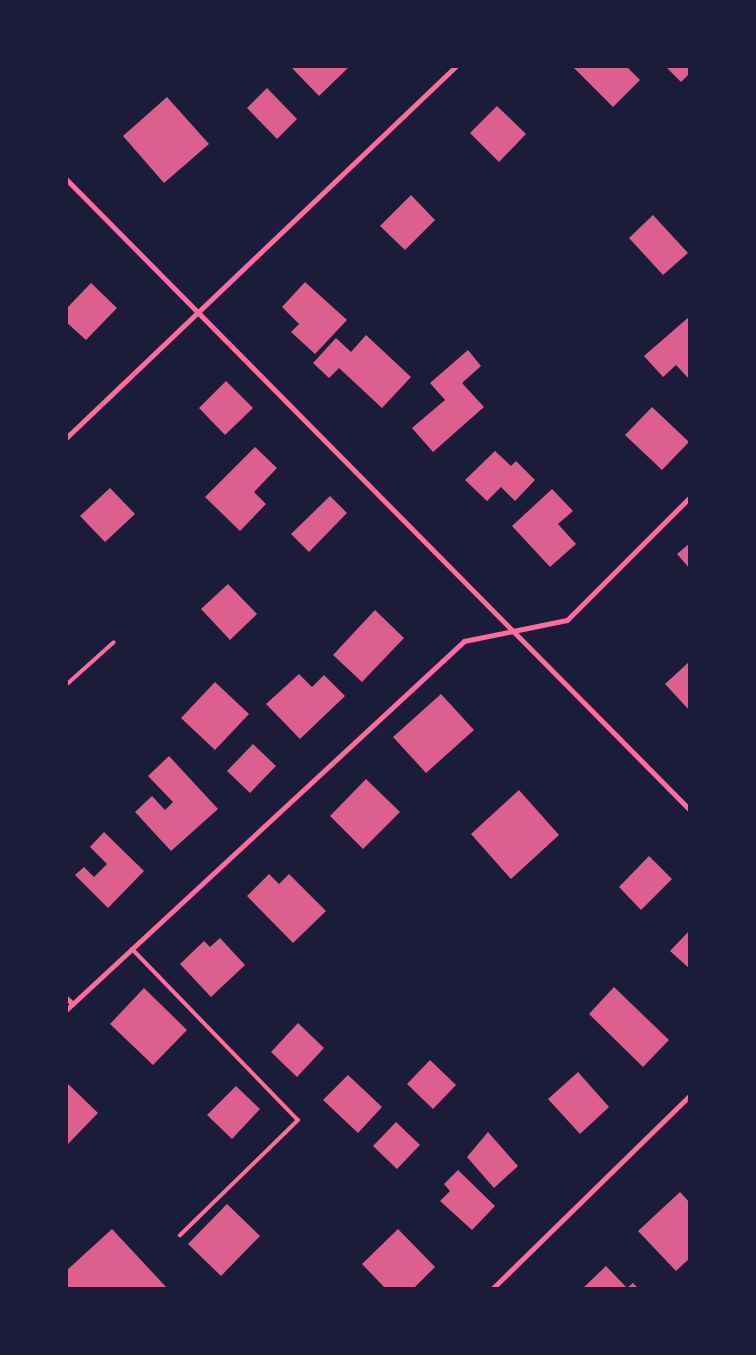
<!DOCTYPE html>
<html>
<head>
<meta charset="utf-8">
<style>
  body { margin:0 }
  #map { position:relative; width:756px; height:1355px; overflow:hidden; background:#1b1b3a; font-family:"Exo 2",sans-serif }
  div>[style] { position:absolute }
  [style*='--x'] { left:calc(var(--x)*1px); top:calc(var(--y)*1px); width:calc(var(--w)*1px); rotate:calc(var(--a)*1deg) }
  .building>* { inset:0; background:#dd5f8e }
  .service>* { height:4px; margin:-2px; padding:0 2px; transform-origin:2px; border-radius:2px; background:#ff6b9d }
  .minor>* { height:5px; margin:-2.5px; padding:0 2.5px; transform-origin:2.5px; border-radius:2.5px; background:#ff6b9d }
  span { translate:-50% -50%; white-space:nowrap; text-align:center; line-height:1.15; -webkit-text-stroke:5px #1b1b3a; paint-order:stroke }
  .frame { position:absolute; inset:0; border:68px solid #1b1b3a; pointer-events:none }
</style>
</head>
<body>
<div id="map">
  <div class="building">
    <div style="clip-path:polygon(290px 66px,350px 66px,319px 96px)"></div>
    <div style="clip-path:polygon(572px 66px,626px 66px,640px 80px,613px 107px)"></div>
    <div style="clip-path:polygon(665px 66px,690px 66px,690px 73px,681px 82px)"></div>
    <div style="clip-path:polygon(267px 88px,297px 119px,277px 139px,247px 108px)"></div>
    <div style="clip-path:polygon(167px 97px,209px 144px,164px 183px,123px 136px)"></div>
    <div style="clip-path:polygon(497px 106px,526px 134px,499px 162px,470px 133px)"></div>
    <div style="clip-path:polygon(411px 195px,435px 220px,405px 250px,380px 226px)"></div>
    <div style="clip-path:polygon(653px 215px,688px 253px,663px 275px,629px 238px)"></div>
    <div style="clip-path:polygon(305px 282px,347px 320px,315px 354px,291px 332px,299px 324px,282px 307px)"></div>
    <div style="clip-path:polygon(91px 283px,117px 308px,86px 340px,66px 322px,66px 309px)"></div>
    <div style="clip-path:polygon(690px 316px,690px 380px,676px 365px,663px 377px,644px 356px)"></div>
    <div style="clip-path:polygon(366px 335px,411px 377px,382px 408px,339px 368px,329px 378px,313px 363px,336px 338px,351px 352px)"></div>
    <div style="clip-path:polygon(468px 350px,481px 366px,462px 383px,484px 407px,433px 452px,412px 428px,445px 400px,430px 383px)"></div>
    <div style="clip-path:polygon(226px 381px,253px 408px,225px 435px,199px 408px)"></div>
    <div style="clip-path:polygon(652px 407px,689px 442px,662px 470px,625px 435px)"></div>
    <div style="clip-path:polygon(255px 447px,277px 468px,254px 492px,266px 504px,240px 531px,205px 497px)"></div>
    <div style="clip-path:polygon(495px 451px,511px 466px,516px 461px,535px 480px,515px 501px,501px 487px,487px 501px,465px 480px)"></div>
    <div style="clip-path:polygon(110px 488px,135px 514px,105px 542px,80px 516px)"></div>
    <div style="clip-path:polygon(552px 489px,573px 511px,558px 524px,576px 544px,550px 567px,512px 526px)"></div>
    <div style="clip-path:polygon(330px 496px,347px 513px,309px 552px,291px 534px)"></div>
    <div style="clip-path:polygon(690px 543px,690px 569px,677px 554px)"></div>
    <div style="clip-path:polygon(228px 584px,257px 614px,230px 640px,201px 609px)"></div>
    <div style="clip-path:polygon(375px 610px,404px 638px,362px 682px,333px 655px)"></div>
    <div style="clip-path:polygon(690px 661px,690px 711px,665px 684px)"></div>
    <div style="clip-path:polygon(299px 674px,312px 687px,324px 675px,345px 696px,300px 739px,266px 704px)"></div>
    <div style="clip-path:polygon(215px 682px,249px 714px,215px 750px,181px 718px)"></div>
    <div style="clip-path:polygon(441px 694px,474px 730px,426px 773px,393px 737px)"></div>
    <div style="clip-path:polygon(253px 744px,276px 766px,250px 793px,227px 771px)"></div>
    <div style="clip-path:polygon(169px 756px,218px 809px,171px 851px,135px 812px,152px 796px,165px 810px,173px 802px,148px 776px)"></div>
    <div style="clip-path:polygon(366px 779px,400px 812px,363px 849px,330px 816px)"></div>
    <div style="clip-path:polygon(519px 790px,559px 835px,511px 879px,471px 834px)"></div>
    <div style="clip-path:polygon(104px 832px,144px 871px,108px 908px,75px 875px,84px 867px,94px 877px,107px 864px,90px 847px)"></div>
    <div style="clip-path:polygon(649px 856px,672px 879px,641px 910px,619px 887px)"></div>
    <div style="clip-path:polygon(269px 874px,279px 884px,289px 874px,326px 911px,293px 943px,247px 896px)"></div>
    <div style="clip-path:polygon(690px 930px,690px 969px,670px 951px)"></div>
    <div style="clip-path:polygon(220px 938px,245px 965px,211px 997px,180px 964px,204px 941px,210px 947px)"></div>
    <div style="clip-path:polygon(614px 987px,669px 1040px,643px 1067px,589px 1014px)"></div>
    <div style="clip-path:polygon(144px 988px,187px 1030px,153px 1065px,110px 1024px)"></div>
    <div style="clip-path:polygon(298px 1023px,324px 1048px,297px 1077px,271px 1052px)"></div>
    <div style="clip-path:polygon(430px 1060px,456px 1085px,433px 1109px,407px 1084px)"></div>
    <div style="clip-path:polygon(578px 1072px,609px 1107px,580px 1134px,548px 1099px)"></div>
    <div style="clip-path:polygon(348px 1075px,382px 1107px,358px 1133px,323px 1100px)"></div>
    <div style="clip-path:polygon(66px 1082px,98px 1113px,66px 1146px)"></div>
    <div style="clip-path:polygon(236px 1086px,260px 1109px,232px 1139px,207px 1115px)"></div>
    <div style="clip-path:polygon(396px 1122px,420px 1145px,397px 1169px,373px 1146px)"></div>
    <div style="clip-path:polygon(488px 1132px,518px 1166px,494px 1188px,467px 1157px)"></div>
    <div style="clip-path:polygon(458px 1170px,495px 1206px,472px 1230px,440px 1201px,450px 1191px,444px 1184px)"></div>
    <div style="clip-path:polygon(680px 1192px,690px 1203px,690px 1258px,676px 1271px,638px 1231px)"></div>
    <div style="clip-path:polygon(227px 1204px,260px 1236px,221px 1276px,188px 1244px)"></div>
    <div style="clip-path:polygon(112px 1229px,167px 1288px,166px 1289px,66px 1289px,66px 1271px)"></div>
    <div style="clip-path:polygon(398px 1229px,435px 1267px,413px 1289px,386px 1289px,362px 1264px)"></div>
    <div style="clip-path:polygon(606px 1266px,627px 1288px,633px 1283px,639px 1289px,582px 1289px)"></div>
  </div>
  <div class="service">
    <div style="--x:66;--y:685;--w:64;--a:-41.9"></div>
    <div style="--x:132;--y:949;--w:238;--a:45.9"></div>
    <div style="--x:298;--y:1120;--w:165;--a:135.7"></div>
  </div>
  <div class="minor">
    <div style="--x:66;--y:179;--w:887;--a:45.32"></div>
    <div style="--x:66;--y:438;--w:539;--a:-43.65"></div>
    <div style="--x:66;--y:998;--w:9;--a:41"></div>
    <div style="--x:66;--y:1010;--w:543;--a:-42.83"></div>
    <div style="--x:464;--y:641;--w:105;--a:-11.5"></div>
    <div style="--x:567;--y:620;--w:174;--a:-45"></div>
    <div style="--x:492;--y:1289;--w:277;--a:-44.4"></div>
  </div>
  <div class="frame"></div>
</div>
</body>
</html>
